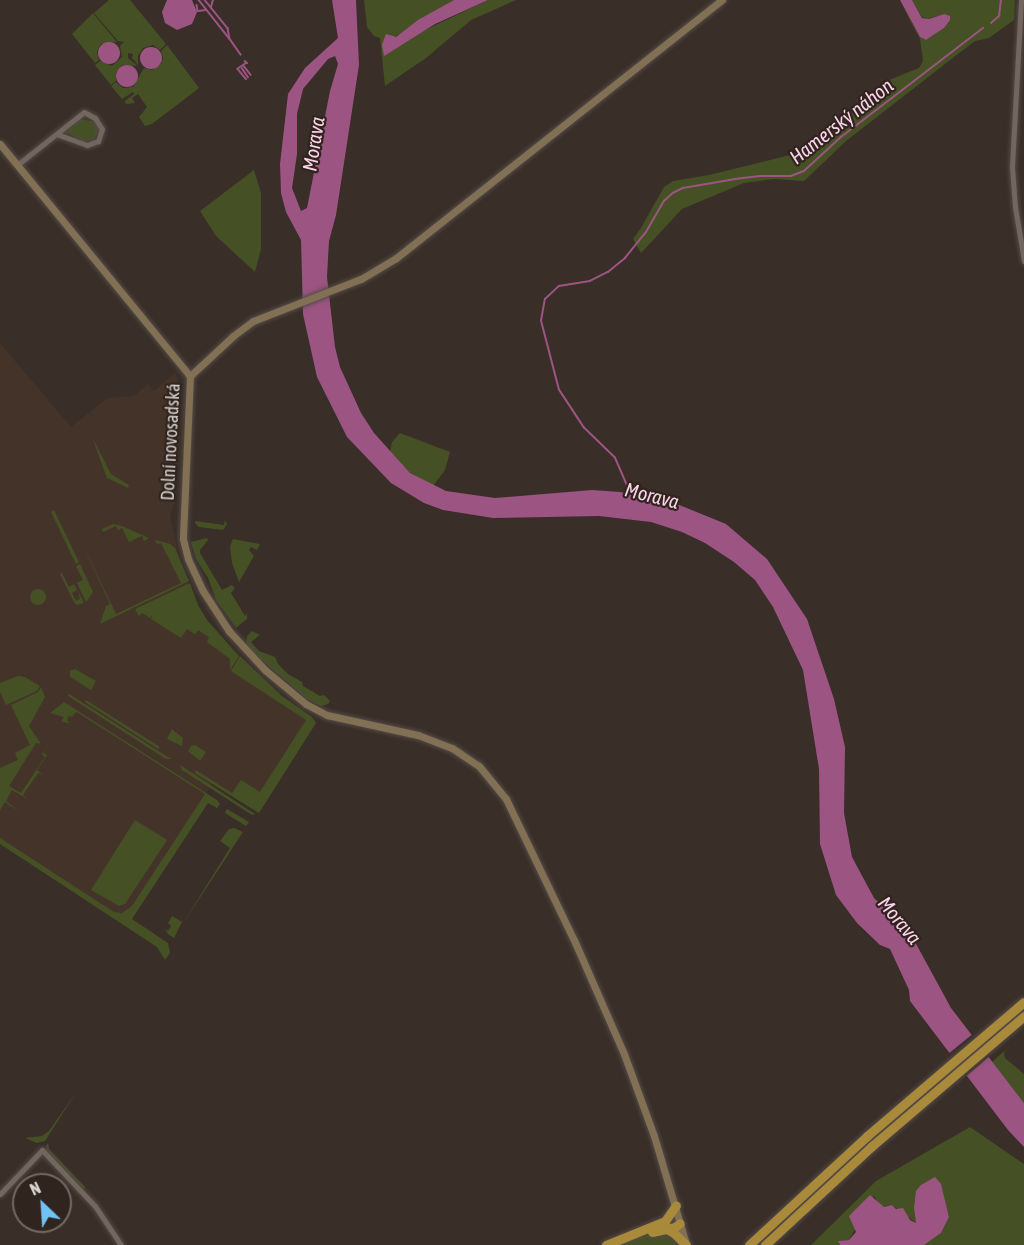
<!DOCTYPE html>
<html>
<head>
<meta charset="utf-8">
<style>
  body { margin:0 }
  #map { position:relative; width:1024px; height:1245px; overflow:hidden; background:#392e28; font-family:"Asap Condensed",sans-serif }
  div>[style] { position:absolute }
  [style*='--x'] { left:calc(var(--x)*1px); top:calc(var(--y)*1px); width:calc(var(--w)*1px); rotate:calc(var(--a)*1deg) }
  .built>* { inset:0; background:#443329 }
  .green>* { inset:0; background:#455125 }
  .round { border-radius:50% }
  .water>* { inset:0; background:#9c5482 }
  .pier>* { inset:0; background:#392e28 }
  .stream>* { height:1.5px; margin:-0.75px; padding:0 0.75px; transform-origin:0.75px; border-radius:0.75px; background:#9c5482 }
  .roads { filter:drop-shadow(0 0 2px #544b46) drop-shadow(0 0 2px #544b46) }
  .street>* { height:5px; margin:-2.5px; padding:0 2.5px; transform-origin:2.5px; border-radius:2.5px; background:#72665f }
  .secondary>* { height:7px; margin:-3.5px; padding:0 3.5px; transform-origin:3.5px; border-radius:3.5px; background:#827054 }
  .highway>* { height:9px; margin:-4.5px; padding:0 4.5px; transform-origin:4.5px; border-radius:4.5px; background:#a9893a }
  span { translate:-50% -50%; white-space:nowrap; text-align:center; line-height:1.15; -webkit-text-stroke:4.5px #2f241e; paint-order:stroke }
  .street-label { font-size:18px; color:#dbd4d0 }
  .water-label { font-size:20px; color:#fdd3eb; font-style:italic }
  .north { position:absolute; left:12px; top:1173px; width:60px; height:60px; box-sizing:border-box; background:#2f241e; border:2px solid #746a65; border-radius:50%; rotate:335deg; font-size:16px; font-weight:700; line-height:24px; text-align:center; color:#dbd4d0 }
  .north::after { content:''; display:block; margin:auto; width:21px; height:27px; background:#70c2f4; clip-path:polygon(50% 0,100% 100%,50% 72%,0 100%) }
</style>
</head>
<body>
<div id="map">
  <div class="built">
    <div style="clip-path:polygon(0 343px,71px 427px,107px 398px,134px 396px,148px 384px,154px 391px,175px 373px,181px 390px,180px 427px,174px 505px,170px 514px,181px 566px,197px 605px,206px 621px,258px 676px,310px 719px,252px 809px,212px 784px,124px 921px,0 841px)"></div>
  </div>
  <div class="green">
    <div style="clip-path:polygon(109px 0,130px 0,166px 44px,160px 50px,153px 45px,143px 48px,138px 56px,138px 65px,132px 58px,133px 54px,128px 53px,128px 58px,138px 66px,122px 65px,116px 72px,116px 81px,111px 85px,95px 65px,100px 61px,112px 66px,122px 57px,120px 46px,124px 42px,118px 41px,94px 13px)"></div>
    <div style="clip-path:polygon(364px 0,454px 0,382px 45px,419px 33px,488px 0,516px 0,471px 20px,426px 58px,385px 86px,380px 38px,374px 36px,367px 27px)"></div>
    <div style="clip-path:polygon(899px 0,920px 37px,926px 40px,944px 28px,944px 14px,928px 19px,922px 17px,912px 0,1015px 0,1014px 20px,989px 38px,975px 41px,954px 57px,846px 141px,804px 181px,774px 179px,744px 183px,682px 209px,641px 253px,633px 239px,641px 228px,664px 187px,673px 181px,709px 175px,790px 155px,889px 80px,919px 68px,923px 61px,920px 39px)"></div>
    <div style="clip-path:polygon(93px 13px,117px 42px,101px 44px,97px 52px,99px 60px,95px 63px,72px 34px)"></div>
    <div style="clip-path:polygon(167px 45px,199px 88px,152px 124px,145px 126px,139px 117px,147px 107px,138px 94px,132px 98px,135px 103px,127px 104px,124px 102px,134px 94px,133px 92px,122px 99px,111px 86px,116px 82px,123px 88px,133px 87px,144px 68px,152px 70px,161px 64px,163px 58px,161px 51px)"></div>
    <div style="clip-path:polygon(81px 119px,95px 122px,100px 130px,93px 141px,83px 141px,65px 132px)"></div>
    <div style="clip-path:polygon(254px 170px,261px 193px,261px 249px,255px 272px,216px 236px,200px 211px)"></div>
    <div style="clip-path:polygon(400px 433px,450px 452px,445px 470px,433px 486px,410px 473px,390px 452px,392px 442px)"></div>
    <div style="clip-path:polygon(92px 437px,111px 474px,129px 485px,128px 488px,107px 478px)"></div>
    <div style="clip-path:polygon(54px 510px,79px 562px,76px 564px,51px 512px)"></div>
    <div style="clip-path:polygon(225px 520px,227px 524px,223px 530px,199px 527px,195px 523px,195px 521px,224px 525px)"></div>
    <div style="clip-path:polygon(113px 524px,122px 526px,149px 538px,144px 541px,142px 536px,129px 542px,122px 528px,118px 530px,116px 526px,103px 532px,102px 529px)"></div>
    <div style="clip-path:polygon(207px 538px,208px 540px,200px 550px,200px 553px,222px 590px,232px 585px,235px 588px,231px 593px,245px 616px,247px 614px,247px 619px,236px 628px,216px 600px,208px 578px,196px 559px,191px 542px)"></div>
    <div style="clip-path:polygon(80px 539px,116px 614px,181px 583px,161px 543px,157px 544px,155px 540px,170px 544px,175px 548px,189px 581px,100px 624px,106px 606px,110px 604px)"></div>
    <div style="clip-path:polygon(233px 539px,260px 544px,257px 550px,251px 547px,249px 550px,254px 556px,239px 582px,232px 563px,230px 546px)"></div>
    <div style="clip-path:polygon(80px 564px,93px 592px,86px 602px,77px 583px,83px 580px,76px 566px)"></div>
    <div style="clip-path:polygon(62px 573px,69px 587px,74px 584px,77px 590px,72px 593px,76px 601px,80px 599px,78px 591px,84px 603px,77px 605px,74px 602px,60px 574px)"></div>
    <div style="clip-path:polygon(190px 583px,198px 605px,207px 620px,239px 656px,230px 670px,230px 659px,207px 642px,209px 637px,198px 630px,195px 634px,187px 629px,181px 638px,151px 619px,153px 614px,150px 618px,142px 613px,139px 616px,135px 609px)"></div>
    <div class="round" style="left:30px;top:589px;width:16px;height:16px"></div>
    <div style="clip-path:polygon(252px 631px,260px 635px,251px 642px,259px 651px,275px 657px,278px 664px,288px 674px,302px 682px,303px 686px,320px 696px,324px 695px,330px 701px,328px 704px,321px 706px,307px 699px,256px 655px,246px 644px,247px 636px)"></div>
    <div style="clip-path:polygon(240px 656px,282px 696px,312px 717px,316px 723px,259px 813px,195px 773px,196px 770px,232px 793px,241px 780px,260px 792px,306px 720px,231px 671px)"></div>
    <div style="clip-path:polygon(75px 669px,96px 681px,91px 690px,70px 677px,70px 671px)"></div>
    <div style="clip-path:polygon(18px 676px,25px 677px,40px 686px,37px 691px,6px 705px,0 692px,0 683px)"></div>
    <div style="clip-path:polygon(41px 687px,45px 697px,29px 726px,41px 744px,36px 743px,9px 786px,21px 793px,45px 757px,42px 754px,55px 734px,43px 753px,47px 755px,37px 770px,43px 775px,38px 773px,23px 795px,28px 799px,12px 790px,6px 801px,20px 812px,5px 802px,0 810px,0 768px,18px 760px,15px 753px,30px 745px,11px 705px,38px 692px)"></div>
    <div style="clip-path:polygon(69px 694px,171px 759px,166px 759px,68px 696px)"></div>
    <div style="clip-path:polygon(86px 700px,160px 747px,158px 749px,85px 702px)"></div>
    <div style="clip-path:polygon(64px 702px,217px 800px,220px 804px,217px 808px,208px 803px,132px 919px,168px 943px,170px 953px,165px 960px,157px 947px,0 844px,0 838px,114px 912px,122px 913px,132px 906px,205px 794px,80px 714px,76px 712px,72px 717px,69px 716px,67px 720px,70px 723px,61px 722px,64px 717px,50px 713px)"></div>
    <div style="clip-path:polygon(172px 729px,183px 738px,182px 746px,167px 739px)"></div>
    <div style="clip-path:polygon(195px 745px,206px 752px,200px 761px,188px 751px,191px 746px)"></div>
    <div style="clip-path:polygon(180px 765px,255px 814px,252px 815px,182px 770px)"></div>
    <div style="clip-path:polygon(227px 809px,249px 822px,246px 826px,225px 813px)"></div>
    <div style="clip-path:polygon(135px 820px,167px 840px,125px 904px,119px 906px,91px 890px)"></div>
    <div style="clip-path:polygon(229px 829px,234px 828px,243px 832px,180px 928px,230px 848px,220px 841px)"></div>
    <div style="clip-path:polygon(172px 916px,182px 922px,174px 938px,168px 934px,165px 929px,168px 931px,171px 926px,168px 923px)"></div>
    <div style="clip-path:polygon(1010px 1046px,1004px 1052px,1005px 1058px,1024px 1074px,1024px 1103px,992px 1062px)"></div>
    <div style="clip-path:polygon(77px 1091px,45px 1141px,37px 1143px,25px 1138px,42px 1136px,49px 1131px)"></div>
    <div style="clip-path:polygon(970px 1127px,1024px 1164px,1024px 1245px,924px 1245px,941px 1233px,949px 1217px,941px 1185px,914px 1208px,916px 1223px,892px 1205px,884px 1207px,879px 1205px,874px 1196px,849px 1240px,839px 1241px,840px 1245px,811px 1245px,876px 1181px)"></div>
    <div style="clip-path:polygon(55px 1133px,48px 1143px,49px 1149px,85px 1187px,84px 1190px,46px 1151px,46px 1146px)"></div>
    <div style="clip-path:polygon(668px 1231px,681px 1245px,617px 1245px,636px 1237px)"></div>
  </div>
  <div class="water">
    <div style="clip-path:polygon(167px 0,192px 0,197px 12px,192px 24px,177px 30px,165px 23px,162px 12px)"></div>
    <div style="clip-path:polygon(evenodd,332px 0,356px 0,359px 65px,336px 215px,329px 241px,327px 277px,335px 347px,340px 367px,361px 413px,374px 433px,410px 473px,446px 491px,495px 498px,592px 490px,620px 492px,672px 502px,726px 524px,767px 559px,807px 619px,834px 699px,845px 747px,844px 813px,852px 857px,874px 898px,909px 931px,951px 1008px,1024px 1103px,1024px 1147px,1008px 1130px,910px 1001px,909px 990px,890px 949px,880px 945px,857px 923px,836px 895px,820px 844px,819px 769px,803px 670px,773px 607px,755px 580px,734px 562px,705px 543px,682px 532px,651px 522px,599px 516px,493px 518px,443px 510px,424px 503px,391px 483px,347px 437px,317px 377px,303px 314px,301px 240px,286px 212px,281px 193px,280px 164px,288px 94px,305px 68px,338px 38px,332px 0,335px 56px,338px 64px,330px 91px,307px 208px,301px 211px,292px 188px,297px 154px,297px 114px,303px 89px,328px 59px,335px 56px)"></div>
    <div style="clip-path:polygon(454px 0,488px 0,435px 24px,384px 56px,382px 45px,386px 34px,396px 37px,418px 20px)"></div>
    <div style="clip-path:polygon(900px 0,912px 0,922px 18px,929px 19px,944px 14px,950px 16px,950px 20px,944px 28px,926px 40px,920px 37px)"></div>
    <div class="round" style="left:98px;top:42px;width:22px;height:22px"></div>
    <div class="round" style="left:140px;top:47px;width:22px;height:22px"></div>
    <div class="round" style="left:116px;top:65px;width:22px;height:22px"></div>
    <div style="clip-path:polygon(935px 1177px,941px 1184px,949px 1217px,941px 1233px,924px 1245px,840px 1245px,838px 1241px,849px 1240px,856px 1232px,849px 1216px,870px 1195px,884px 1207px,892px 1205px,896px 1209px,903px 1208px,910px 1220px,916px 1223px,914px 1208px,916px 1191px,921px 1185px)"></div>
  </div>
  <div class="pier">
    <div style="clip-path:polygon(974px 1033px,991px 1055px,964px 1078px,947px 1055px)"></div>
  </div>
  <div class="stream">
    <div style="--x:199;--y:0;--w:48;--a:51.7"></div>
    <div style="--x:205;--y:0;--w:36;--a:51"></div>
    <div style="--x:228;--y:28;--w:11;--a:80"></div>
    <div style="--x:230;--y:39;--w:19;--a:55"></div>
    <div style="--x:197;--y:5;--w:6;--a:81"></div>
    <div style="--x:198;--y:11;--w:8;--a:-7"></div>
    <div style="--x:211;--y:7;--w:7;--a:-74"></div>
    <div style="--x:991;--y:23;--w:11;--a:-41"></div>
    <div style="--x:999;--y:16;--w:16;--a:-83"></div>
    <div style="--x:245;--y:61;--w:3;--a:45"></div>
    <div style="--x:247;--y:63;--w:11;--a:146"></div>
    <div style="--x:238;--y:69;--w:13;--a:51"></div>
    <div style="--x:244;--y:66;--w:11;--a:52"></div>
    <div style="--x:242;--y:68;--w:11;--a:56"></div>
    <div style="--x:631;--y:495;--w:40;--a:-113.4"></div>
    <div style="--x:615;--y:458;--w:43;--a:-135.9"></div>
    <div style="--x:584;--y:428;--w:45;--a:-123.3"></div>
    <div style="--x:559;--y:390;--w:71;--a:-104.6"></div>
    <div style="--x:541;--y:321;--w:22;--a:-80"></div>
    <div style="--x:545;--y:299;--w:19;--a:-43"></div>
    <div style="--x:559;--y:286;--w:31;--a:-9"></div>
    <div style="--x:590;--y:281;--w:20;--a:-27"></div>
    <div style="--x:608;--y:272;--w:22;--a:-39"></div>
    <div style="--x:625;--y:258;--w:33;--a:-51"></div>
    <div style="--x:646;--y:232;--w:36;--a:-60"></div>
    <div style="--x:664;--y:201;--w:12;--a:-42"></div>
    <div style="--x:673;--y:193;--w:11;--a:-27"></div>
    <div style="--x:683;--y:188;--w:53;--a:-9.8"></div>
    <div style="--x:735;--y:179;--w:25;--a:-7"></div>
    <div style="--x:760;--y:176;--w:31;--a:0"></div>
    <div style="--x:791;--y:176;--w:14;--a:-21"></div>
    <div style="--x:804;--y:171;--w:50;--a:-42.6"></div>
    <div style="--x:841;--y:137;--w:179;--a:-37.5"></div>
  </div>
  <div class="roads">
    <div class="street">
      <div style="--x:1021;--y:0;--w:167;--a:93.1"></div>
      <div style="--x:1012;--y:167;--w:40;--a:85.7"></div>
      <div style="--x:1015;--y:207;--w:55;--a:80.5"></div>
      <div style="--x:17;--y:165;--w:85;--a:-38.3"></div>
      <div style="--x:84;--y:112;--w:13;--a:29"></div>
      <div style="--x:95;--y:118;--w:13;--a:58"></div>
      <div style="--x:102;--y:129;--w:13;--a:108"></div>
      <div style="--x:98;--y:141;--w:12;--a:160"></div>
      <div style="--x:87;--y:145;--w:32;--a:-160"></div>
      <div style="--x:0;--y:1194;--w:61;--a:-46.3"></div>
      <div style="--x:42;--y:1150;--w:77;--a:46.6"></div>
      <div style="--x:95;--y:1206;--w:47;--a:56.3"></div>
    </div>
    <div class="secondary">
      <div style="--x:0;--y:144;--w:300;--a:50.7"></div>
      <div style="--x:190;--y:376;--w:163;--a:92.5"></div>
      <div style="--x:183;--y:539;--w:21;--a:76"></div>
      <div style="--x:188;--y:559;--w:35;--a:65"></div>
      <div style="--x:203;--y:591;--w:48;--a:57"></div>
      <div style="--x:229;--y:631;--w:53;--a:47.3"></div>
      <div style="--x:265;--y:670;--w:53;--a:39.7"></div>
      <div style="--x:306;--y:704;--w:24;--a:28"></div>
      <div style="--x:327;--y:715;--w:93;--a:12.4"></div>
      <div style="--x:418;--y:735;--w:36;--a:21"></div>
      <div style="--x:452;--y:748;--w:32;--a:34"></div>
      <div style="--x:479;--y:766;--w:43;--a:50.7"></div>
      <div style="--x:506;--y:799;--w:157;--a:64.3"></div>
      <div style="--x:574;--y:940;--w:124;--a:66.3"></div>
      <div style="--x:624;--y:1054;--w:87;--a:69.9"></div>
      <div style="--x:654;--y:1136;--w:113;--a:73.5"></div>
      <div style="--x:190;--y:376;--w:59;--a:-42.9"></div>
      <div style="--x:233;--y:336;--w:25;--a:-37"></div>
      <div style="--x:253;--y:321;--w:116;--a:-21.3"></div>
      <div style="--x:361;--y:279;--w:41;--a:-31"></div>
      <div style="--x:396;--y:258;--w:416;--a:-38.4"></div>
    </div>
    <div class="highway">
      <div style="--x:667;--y:1229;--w:8;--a:30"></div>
      <div style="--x:674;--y:1233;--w:17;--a:45"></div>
      <div style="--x:652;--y:1232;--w:24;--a:-12"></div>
      <div style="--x:675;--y:1227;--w:6;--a:-39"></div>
      <div style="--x:606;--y:1245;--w:64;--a:-22.1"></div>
      <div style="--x:665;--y:1221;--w:19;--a:-55"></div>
      <div style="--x:749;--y:1245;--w:161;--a:-42.7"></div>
      <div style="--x:867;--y:1136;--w:206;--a:-40.5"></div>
      <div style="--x:765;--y:1245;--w:146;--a:-42.8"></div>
      <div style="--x:872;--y:1146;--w:200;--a:-40.5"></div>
    </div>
  </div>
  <div class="street-label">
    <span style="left:171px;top:442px;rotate:-87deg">Dolní novosadská</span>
  </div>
  <div class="water-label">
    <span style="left:841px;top:121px;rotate:-38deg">Hamerský náhon</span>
    <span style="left:313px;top:144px;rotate:-81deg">Morava</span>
    <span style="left:652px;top:495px;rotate:14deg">Morava</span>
    <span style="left:900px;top:920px;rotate:50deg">Morava</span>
  </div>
  <div class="north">N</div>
</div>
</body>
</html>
